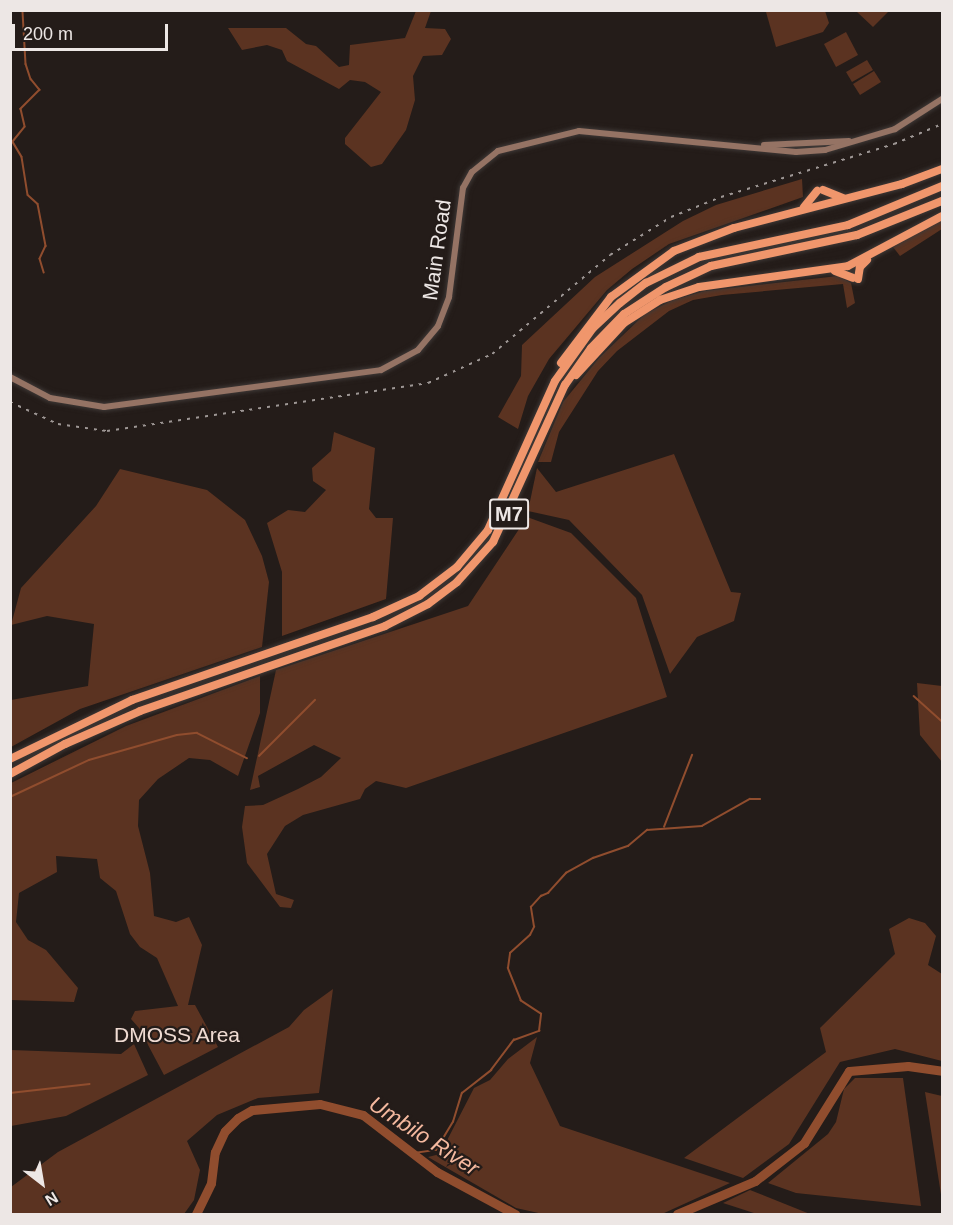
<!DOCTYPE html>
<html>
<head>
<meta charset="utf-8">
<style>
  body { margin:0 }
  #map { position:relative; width:953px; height:1225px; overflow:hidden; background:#241c19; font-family:Arial,sans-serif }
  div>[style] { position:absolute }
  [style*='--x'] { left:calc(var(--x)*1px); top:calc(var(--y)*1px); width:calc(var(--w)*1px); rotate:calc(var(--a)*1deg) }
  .green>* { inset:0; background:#5b3321 }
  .stream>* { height:1.5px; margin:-0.75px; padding:0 0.75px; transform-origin:0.75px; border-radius:0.75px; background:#904d2e }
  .river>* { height:9px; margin:-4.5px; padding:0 4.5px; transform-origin:4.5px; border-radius:4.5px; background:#904d2e }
  .roads { filter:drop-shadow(0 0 2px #3e3836) drop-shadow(0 0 2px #3e3836) }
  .secondary>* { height:6px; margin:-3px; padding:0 3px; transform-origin:3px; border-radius:3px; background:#957364 }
  .highway>* { height:8px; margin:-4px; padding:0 4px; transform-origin:4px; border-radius:4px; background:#f0966c }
  .rail>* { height:1.5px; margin-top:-0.75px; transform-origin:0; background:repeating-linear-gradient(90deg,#9d9694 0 3px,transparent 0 9px) }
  span { translate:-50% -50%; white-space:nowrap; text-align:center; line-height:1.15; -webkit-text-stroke:4.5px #241c19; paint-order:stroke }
  .shield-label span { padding:2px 4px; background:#241c19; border:2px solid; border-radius:4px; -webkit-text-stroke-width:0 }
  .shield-label { font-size:20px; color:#ede7e5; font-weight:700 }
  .street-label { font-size:21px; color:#ede7e5 }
  .park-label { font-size:21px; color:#f0dcd3 }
  .water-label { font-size:22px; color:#f5b99f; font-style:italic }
  .frame { position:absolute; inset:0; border:12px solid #ede7e5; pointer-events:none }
  .north { position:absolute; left:12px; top:1153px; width:60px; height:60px; -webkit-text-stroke:4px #241c19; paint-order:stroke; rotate:149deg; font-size:16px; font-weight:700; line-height:24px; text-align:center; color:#ede7e5 }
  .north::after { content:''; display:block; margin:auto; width:21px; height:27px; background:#ede7e5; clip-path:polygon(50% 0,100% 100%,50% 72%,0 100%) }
  .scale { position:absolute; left:12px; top:24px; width:156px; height:27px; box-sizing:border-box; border:3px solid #ede7e5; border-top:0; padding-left:8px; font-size:18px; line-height:21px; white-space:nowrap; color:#ede7e5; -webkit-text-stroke:4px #241c19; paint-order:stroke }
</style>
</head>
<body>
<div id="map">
  <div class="green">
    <div style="clip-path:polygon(416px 11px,431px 11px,425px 28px,445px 29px,451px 39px,442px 55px,423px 56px,413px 76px,415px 100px,406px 130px,382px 164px,371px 167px,345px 144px,345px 138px,381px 92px,365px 82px,350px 80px,339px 89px,287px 61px,282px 50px,267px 45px,242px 50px,228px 28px,286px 28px,306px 44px,316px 46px,339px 67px,349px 65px,350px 45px,405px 38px)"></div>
    <div style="clip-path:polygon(825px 11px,829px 23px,823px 32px,776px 47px,766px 12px)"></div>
    <div style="clip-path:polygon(856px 11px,889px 11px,873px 27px)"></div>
    <div style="clip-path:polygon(846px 32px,858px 55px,836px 67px,824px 44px)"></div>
    <div style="clip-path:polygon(867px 60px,873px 70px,852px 82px,846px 72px)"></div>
    <div style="clip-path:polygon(874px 71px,881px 82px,860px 95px,853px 84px)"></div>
    <div style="clip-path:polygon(802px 179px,803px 197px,669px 244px,632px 269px,607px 290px,549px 359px,528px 396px,518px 429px,498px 417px,521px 376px,522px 345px,595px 277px,683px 221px,716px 205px)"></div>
    <div style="clip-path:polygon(942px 218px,942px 229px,900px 256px,893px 247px)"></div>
    <div style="clip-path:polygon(838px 276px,851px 283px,855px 303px,847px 308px,843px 284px,722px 295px,693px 300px,669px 311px,617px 351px,598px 371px,559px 432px,551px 462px,538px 462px,563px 402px,599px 358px,645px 314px,673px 300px,705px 291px)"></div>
    <div style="clip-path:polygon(334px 432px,375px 448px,369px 509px,376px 518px,393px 518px,386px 599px,282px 636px,282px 572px,267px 523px,288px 510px,305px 512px,326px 490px,313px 481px,312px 468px,331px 451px)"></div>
    <div style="clip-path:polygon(674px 454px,731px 592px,741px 593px,734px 621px,697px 637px,670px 674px,642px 595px,569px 520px,528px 511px,537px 468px,556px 492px)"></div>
    <div style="clip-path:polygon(120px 469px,207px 490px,245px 520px,262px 556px,269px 582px,262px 647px,80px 709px,11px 747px,11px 700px,88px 686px,94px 624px,47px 616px,11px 625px,21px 588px,96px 506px)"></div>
    <div style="clip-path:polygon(527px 517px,571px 533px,636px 598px,667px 697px,406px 788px,376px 781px,365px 789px,360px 799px,303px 815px,285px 826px,267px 854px,276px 894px,294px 900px,291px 908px,280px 907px,247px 863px,242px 827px,245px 806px,263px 805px,298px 789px,321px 777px,341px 758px,314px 745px,258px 776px,260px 787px,250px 790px,276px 670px,468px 606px)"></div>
    <div style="clip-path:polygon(260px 676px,260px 713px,238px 776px,210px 760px,189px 758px,158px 779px,139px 800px,138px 826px,150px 873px,154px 916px,176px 922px,189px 917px,202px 945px,188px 1005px,195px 1005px,218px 1047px,164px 1075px,139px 1028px,131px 1019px,135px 1011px,178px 1006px,157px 958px,140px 947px,130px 934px,116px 891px,100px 878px,97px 859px,56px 856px,57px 872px,19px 893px,16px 922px,28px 940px,46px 950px,78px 988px,74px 1002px,11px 1000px,11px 783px,126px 726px)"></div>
    <div style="clip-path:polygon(917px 683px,942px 686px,942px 762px,920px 735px)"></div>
    <div style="clip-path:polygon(909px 918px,925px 923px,936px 936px,928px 965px,942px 974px,942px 1061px,895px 1049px,840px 1062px,789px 1144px,743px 1178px,684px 1158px,826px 1052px,820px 1028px,895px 954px,889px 929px)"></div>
    <div style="clip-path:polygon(333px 989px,319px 1093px,258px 1098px,217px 1115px,187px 1141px,200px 1170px,194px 1200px,184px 1214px,11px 1214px,11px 1187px,58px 1152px,289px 1027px,304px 1010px)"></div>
    <div style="clip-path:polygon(537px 1037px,530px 1063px,560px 1126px,730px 1183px,662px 1214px,543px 1214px,516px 1208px,428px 1157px,440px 1154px,474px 1088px,490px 1080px,508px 1059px)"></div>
    <div style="clip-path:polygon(134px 1044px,148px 1075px,66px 1116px,11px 1126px,11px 1050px,121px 1054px)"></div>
    <div style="clip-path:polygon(855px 1078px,903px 1078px,921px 1206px,796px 1193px,768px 1183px,828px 1134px,836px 1122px,844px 1089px)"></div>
    <div style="clip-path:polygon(925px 1092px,942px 1096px,942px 1201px)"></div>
    <div style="clip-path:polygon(750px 1190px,810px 1214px,757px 1214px,723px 1203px)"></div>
  </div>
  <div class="stream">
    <div style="--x:23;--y:12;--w:52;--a:86.7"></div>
    <div style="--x:26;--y:64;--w:16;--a:72"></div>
    <div style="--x:31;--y:79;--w:14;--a:51"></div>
    <div style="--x:40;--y:90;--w:27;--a:135"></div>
    <div style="--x:21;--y:109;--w:18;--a:77"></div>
    <div style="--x:25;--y:127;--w:19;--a:129"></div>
    <div style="--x:13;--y:142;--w:17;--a:59"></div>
    <div style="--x:22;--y:157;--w:38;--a:81"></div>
    <div style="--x:28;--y:195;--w:13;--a:42"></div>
    <div style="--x:38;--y:204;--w:43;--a:79.2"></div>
    <div style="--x:46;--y:246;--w:14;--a:115"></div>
    <div style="--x:40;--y:259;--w:14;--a:73"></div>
    <div style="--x:914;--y:696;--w:38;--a:42"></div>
    <div style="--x:259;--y:756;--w:79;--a:-45"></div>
    <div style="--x:10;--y:797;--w:87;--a:-25.1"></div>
    <div style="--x:89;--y:760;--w:91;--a:-15.9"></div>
    <div style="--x:177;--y:735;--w:20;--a:-6"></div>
    <div style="--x:197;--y:733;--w:56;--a:26.6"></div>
    <div style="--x:664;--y:827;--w:77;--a:-68.7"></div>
    <div style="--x:10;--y:1093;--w:80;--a:-6.5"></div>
    <div style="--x:414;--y:1153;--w:22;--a:-8"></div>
    <div style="--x:436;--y:1150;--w:33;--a:-59"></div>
    <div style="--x:453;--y:1122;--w:30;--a:-73"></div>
    <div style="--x:462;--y:1093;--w:37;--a:-38"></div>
    <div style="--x:491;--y:1070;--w:38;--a:-53"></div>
    <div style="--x:514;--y:1040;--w:27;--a:-20"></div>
    <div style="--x:539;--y:1031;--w:17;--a:-83"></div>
    <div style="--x:541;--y:1014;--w:24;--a:-147"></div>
    <div style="--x:521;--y:1001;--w:35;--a:-112"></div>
    <div style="--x:508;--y:968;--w:15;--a:-82"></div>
    <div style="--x:510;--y:953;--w:27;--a:-42"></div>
    <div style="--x:530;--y:935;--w:9;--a:-63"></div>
    <div style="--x:534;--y:927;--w:20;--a:-99"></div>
    <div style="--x:531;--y:907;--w:15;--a:-48"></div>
    <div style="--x:541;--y:896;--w:8;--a:-23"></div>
    <div style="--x:548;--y:893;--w:27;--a:-48"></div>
    <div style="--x:566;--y:873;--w:31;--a:-29"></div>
    <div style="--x:593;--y:858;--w:37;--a:-19"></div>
    <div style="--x:628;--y:846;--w:25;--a:-40"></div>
    <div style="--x:647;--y:830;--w:55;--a:-4.2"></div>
    <div style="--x:702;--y:826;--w:55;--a:-29.4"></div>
    <div style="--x:750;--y:799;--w:10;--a:0"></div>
  </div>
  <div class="river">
    <div style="--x:196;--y:1214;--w:34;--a:-64"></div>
    <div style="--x:211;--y:1183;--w:31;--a:-83"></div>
    <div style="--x:215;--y:1152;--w:23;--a:-65"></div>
    <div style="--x:225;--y:1131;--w:18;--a:-45"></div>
    <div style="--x:238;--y:1118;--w:16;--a:-30"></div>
    <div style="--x:252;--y:1110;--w:68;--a:-5"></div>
    <div style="--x:320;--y:1104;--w:44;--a:14.3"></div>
    <div style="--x:363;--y:1115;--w:93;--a:37.6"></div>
    <div style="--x:437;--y:1172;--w:89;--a:28.3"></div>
    <div style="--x:677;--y:1214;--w:85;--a:-22.9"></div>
    <div style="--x:755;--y:1181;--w:62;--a:-37.8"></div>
    <div style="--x:804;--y:1143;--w:85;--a:-58"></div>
    <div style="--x:849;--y:1071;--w:59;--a:-4.8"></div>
    <div style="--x:908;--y:1066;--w:34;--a:8"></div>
  </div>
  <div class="roads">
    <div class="secondary">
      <div style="--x:764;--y:145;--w:85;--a:-2.7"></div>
      <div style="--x:10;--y:377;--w:45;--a:27.7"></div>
      <div style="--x:50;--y:398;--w:55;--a:9.5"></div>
      <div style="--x:104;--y:407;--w:279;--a:-7.6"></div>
      <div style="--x:381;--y:370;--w:42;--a:-28.4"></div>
      <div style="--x:418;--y:350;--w:31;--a:-50"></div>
      <div style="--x:438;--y:326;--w:31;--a:-69"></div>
      <div style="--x:449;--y:297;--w:110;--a:-82.7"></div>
      <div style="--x:463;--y:188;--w:18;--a:-61"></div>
      <div style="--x:472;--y:172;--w:33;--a:-39"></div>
      <div style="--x:498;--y:151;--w:83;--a:-13.9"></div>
      <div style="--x:579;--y:131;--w:218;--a:5.5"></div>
      <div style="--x:796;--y:152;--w:29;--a:-4"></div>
      <div style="--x:825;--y:150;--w:73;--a:-16.7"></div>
      <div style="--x:895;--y:129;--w:56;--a:-32.6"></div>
    </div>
    <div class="highway">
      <div style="--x:823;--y:190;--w:22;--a:22"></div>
      <div style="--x:804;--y:207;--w:21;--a:-51"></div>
      <div style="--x:835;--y:271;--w:19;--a:21"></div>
      <div style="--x:858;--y:279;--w:12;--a:-81"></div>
      <div style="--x:860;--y:267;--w:10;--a:-45"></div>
      <div style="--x:561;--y:363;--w:83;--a:-52.9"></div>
      <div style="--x:611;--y:297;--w:78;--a:-36.1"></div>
      <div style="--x:674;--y:251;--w:64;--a:-21"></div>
      <div style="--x:734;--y:228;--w:174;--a:-14.7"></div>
      <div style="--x:902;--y:184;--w:43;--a:-20.6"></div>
      <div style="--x:576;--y:375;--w:71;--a:-47.3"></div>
      <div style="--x:624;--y:323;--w:43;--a:-32.6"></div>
      <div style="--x:660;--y:300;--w:41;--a:-18.4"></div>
      <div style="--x:699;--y:287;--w:150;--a:-8"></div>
      <div style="--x:848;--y:266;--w:106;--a:-28"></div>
      <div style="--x:10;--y:759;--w:136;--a:-25.8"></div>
      <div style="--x:132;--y:700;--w:255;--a:-19"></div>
      <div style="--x:373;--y:617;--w:51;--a:-24.5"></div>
      <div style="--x:419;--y:596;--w:48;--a:-37.3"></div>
      <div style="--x:457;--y:567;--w:48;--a:-50"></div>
      <div style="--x:488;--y:530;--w:163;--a:-65.8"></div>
      <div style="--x:555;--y:381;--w:65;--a:-54.4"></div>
      <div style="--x:593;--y:328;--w:37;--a:-43"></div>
      <div style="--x:620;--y:303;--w:33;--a:-38"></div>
      <div style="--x:646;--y:283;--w:59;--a:-26.1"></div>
      <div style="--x:699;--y:257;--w:152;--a:-12.1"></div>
      <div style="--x:848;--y:225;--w:102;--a:-22.5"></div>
      <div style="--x:10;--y:774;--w:63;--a:-28.6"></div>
      <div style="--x:65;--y:744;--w:82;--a:-23.7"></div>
      <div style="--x:140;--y:711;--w:259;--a:-19.1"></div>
      <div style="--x:385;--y:626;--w:48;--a:-27.1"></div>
      <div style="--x:428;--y:604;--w:36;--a:-37"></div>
      <div style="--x:457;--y:582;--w:54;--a:-48"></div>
      <div style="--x:493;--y:542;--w:173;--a:-65.4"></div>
      <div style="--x:565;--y:385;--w:45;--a:-54.9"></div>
      <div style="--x:591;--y:348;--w:47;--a:-45.9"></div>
      <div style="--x:624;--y:314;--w:50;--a:-32.7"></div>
      <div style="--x:666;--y:287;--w:50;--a:-25"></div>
      <div style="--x:711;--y:266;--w:149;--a:-12"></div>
      <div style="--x:857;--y:235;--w:92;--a:-21.8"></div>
    </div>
  </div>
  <div class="rail">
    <div style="--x:10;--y:402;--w:53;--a:24.6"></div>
    <div style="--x:58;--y:424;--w:49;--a:8.1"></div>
    <div style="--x:107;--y:431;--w:325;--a:-8.5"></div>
    <div style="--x:428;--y:383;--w:70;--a:-24.4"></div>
    <div style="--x:492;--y:354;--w:154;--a:-40"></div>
    <div style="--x:610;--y:255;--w:72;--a:-31.9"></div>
    <div style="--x:671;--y:217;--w:54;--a:-21.8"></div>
    <div style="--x:721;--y:197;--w:181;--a:-17"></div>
    <div style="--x:894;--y:144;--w:52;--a:-22.6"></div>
  </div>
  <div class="shield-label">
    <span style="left:509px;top:514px">M7</span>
  </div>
  <div class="street-label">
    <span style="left:437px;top:250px;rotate:-82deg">Main Road</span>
  </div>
  <div class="park-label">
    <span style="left:177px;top:1035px">DMOSS Area</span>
  </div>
  <div class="water-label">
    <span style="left:424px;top:1136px;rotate:33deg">Umbilo River</span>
  </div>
  <div class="frame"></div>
  <div class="north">N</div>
  <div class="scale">200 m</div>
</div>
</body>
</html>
